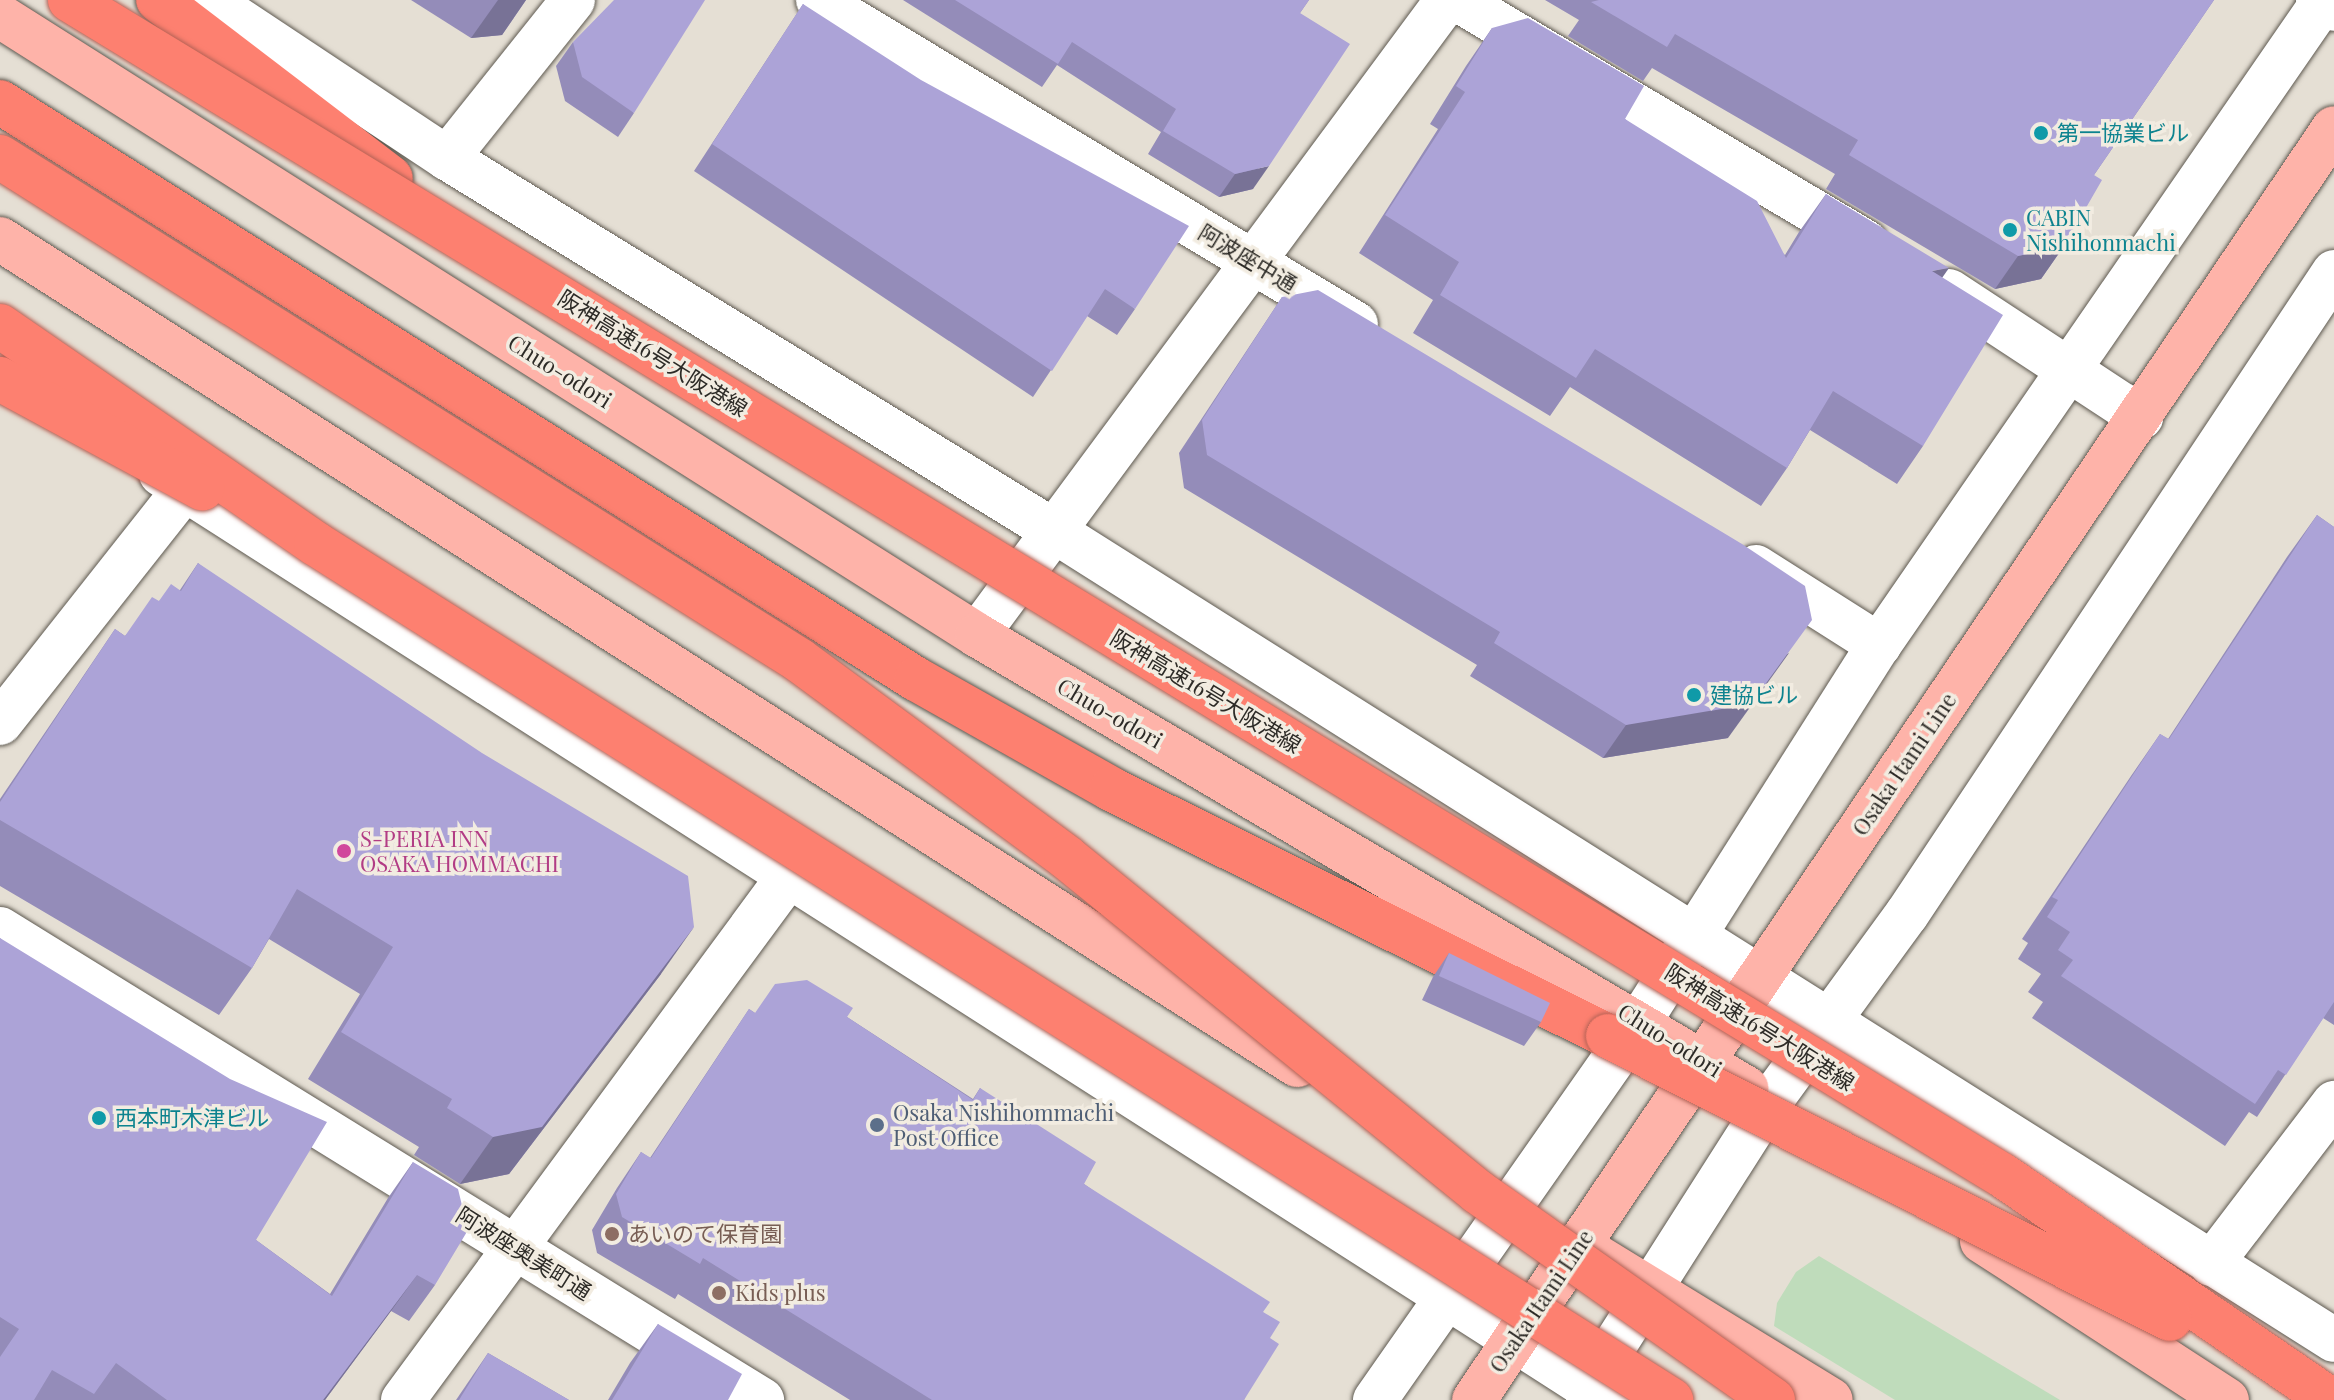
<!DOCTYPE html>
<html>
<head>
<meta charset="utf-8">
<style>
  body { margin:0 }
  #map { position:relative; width:2334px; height:1400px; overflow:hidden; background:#e5dfd4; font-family:"Playfair Display","Noto Sans JP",serif }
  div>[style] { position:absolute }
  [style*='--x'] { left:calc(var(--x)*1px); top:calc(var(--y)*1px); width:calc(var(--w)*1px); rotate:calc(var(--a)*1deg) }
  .green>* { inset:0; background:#bfdcbb }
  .roads { filter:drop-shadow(0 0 2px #5e5950) drop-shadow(0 0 2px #5e5950) }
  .street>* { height:44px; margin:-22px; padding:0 22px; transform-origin:22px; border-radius:22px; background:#fff }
  .secondary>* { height:44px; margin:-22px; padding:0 22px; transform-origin:22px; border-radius:22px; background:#fff }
  .primary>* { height:44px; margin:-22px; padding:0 22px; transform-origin:22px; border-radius:22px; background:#feb3a9 }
  .highway>* { height:44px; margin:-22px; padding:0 22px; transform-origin:22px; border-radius:22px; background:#fd8070 }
  .bridges { filter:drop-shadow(0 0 2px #b46256) drop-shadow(0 0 2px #b46256) }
  .highway-bridge>* { height:44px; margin:-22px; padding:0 22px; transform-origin:22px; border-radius:22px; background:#fd8070 }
  .wall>* { inset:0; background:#948cb9 }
  .shaded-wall>* { inset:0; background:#787296 }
  .building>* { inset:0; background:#aca3d7 }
  .dots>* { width:22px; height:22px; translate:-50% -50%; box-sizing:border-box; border:4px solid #f2ece1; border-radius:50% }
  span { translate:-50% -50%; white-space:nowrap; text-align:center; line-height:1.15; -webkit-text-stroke:7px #f2ece1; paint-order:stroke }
  .culture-label { font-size:22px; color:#0d838f }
  .left { translate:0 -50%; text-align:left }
  .street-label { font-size:22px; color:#2d2b27 }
  .hotel-label { font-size:22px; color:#b23c85 }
  .service-label { font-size:22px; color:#4e5e75 }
  .education-label { font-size:22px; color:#785e54 }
</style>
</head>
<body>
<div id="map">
  <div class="green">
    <div style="clip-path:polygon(1819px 1256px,2060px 1400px,1895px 1400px,1774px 1326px,1777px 1303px,1796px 1272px)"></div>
  </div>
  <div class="roads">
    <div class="street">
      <div style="--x:209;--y:0;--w:286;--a:33.6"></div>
      <div style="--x:447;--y:158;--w:712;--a:31.57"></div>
      <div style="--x:1054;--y:531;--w:1514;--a:32.29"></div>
      <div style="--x:818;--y:0;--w:628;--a:31.06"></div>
      <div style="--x:1458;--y:0;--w:474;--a:30.7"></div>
      <div style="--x:447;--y:158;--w:202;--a:-51.4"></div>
      <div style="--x:1949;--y:291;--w:230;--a:33.3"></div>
      <div style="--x:161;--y:474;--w:1718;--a:32.62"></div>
      <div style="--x:1756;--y:567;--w:146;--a:32.4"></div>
      <div style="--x:0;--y:723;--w:297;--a:-51.7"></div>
      <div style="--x:0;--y:929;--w:896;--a:31.72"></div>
      <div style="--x:1586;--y:1390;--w:340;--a:-57.5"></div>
      <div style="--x:1769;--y:1103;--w:234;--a:-53.9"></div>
      <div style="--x:1907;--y:914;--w:771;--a:-56.37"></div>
      <div style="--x:1375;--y:1400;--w:462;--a:-55"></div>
      <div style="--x:1640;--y:1021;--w:446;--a:-57.6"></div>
      <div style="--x:1879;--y:645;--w:784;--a:-55.4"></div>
    </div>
    <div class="secondary">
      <div style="--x:2318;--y:0;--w:18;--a:29"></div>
      <div style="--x:977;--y:635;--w:790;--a:-53.49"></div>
      <div style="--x:2211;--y:1264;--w:203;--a:-52.6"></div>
      <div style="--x:403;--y:1400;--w:649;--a:-53.64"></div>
    </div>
    <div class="primary">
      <div style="--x:0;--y:16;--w:1157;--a:32.36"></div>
      <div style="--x:977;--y:635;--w:893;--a:30.5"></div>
      <div style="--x:0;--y:239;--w:1538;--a:32.49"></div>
      <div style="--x:1982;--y:1241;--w:292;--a:33"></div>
      <div style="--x:1591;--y:1253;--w:281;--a:31.5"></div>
      <div style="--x:1474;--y:1400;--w:1535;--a:-55.94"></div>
    </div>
    <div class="highway">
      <div style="--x:158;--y:0;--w:293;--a:37.4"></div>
      <div style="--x:0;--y:102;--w:1083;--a:32.21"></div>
      <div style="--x:916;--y:679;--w:224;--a:29.4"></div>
      <div style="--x:1111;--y:789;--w:555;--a:26.43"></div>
    </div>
  </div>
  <div class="bridges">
    <div class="highway-bridge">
      <div style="--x:70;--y:0;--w:2261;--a:31.31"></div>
      <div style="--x:2002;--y:1175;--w:398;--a:34.4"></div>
      <div style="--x:0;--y:157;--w:944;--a:32.19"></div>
      <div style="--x:799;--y:660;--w:332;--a:36.4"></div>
      <div style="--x:1066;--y:857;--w:531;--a:39.11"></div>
      <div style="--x:1478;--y:1192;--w:361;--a:35.2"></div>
      <div style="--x:0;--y:326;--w:384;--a:34.6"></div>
      <div style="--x:316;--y:544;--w:1603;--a:32.28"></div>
      <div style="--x:0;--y:379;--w:230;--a:28.4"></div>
      <div style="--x:1608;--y:1036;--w:629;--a:26.73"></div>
    </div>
  </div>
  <div class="wall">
    <div style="clip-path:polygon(411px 0,526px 0,502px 35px,471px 38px)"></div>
    <div style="clip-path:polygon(903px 0,1309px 0,1300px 13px,1253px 189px,1219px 197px,1148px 154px,1161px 132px,1057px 65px,1042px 87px)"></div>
    <div style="clip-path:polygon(1545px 0,2214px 0,2094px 175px,2064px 246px,2041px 279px,1995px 289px,1826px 189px,1835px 174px,1652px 68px,1643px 81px,1568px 36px,1579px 20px)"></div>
    <div style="clip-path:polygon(803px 4px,1135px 309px,1117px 335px,1087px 316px,1033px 397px,694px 171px)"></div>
    <div style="clip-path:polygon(1492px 28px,1625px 119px,1785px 255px,1799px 232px,1826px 194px,1942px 278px,1923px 446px,1897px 484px,1810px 430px,1787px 468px,1761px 506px,1570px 387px,1550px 416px,1413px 333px,1433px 300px,1359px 253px,1438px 129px,1430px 124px,1466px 66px)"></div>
    <div style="clip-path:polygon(573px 42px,634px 113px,618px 137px,565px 101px,556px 66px)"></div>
    <div style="clip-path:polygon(1282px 297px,1728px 738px,1603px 758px,1470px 676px,1477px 665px,1184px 488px,1179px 453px)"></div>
    <div style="clip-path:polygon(2317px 515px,2334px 527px,2334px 1025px,2323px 1018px,2257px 1117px,2249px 1112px,2225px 1146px,2032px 1018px,2043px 1002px,2028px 992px,2041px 974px,2018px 959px,2028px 943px,2022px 939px,2131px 776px,2160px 734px,2168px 739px,2287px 557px)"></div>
    <div style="clip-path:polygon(198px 563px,661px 974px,509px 1174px,460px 1184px,414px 1155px,419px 1147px,308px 1079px,360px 994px,269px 939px,252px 968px,219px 1015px,0 886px,0 799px,115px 629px,125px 636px,159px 601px,180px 590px)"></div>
    <div style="clip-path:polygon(0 938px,256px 1240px,330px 1294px,388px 1198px,413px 1162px,435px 1285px,409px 1321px,391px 1311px,325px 1400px,0 1400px)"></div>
    <div style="clip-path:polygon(1449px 953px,1541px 1022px,1524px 1046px,1422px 1000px,1433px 977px)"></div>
    <div style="clip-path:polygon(749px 1009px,755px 1013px,847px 1017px,973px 1099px,980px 1088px,1084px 1184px,1263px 1312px,1270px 1338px,1244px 1400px,850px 1400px,678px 1294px,675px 1299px,597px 1253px,592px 1230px,617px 1188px,641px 1152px,650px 1158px)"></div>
    <div style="clip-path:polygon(658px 1324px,728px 1400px,608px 1400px,630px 1363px)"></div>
    <div style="clip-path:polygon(488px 1353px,569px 1400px,456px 1400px)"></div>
  </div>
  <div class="shaded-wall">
    <div style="clip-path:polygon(498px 0,526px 0,502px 35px,471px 38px)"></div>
    <div style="clip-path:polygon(1269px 166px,1253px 189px,1219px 197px,1235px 174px)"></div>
    <div style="clip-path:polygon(2064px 246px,2041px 279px,1995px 289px,2018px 256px)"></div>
    <div style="clip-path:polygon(1949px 268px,1923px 305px,1932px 271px)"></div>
    <div style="clip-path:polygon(1789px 653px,1728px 738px,1603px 758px,1626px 725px)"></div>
    <div style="clip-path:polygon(694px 927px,661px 974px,509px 1174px,460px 1184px,493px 1137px)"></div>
    <div style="clip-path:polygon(417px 1275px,391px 1311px,325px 1400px,323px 1400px)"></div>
  </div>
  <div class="building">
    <div style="clip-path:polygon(614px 0,705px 0,634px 113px,582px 77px,573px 42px)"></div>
    <div style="clip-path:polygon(955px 0,1309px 0,1300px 13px,1350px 44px,1269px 166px,1235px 174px,1163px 131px,1176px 109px,1072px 42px,1058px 64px)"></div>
    <div style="clip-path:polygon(1599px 0,2214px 0,2094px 175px,2102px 180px,2064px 246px,2018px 256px,1849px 155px,1858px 140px,1675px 34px,1667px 47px,1591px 2px)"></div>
    <div style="clip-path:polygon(803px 4px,921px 80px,1189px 226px,1135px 309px,1105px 289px,1052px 371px,712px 144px)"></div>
    <div style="clip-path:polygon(1528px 18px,1644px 86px,1625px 119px,1757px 201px,1786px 258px,1826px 194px,1949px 268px,1932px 271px,2003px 315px,1923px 446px,1833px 391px,1787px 468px,1595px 349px,1576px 378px,1440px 295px,1459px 262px,1385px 215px,1465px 92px,1456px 86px,1492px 28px)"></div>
    <div style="clip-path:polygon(1318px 290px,1742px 544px,1805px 586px,1812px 620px,1751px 704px,1626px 725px,1494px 643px,1500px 632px,1207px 455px,1202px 420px,1282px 297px)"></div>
    <div style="clip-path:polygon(2317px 515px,2334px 527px,2334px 1002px,2286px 1075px,2278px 1070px,2255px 1104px,2061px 976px,2073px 960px,2058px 950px,2070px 932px,2047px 917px,2058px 900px,2052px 897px,2160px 734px,2169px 739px)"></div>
    <div style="clip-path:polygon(198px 563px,482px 753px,688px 876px,694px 927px,542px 1127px,493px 1137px,447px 1108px,452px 1099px,341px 1032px,393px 947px,297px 889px,252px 968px,0 820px,0 802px,115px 629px,125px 636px,152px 597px,159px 601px,171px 584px,181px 591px)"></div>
    <div style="clip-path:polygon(0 938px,230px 1079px,327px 1122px,256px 1240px,332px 1296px,413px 1162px,458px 1189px,468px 1230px,435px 1285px,417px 1275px,323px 1400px,167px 1400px,116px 1363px,94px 1394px,52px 1370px,34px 1400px,0 1400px,0 1357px,19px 1329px,0 1317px)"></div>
    <div style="clip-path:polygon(1449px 953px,1550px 1003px,1541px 1022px,1439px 976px)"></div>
    <div style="clip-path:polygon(807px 980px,853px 1008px,847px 1017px,973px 1100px,980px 1088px,1096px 1162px,1084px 1184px,1270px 1302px,1263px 1312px,1280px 1322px,1270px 1338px,1279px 1344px,1244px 1400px,932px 1400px,703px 1258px,700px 1264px,622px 1217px,616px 1194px,641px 1152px,651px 1158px,749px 1009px,755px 1013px,775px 984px)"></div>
    <div style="clip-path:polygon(658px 1324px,742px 1374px,728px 1400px,612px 1400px)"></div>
    <div style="clip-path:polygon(488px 1353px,569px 1400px,459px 1400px)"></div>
  </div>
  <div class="dots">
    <div style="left:2041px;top:133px;background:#0f9aa8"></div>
    <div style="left:2010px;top:230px;background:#0f9aa8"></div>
    <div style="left:1694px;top:695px;background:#0f9aa8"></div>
    <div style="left:344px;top:851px;background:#d1479c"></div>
    <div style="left:99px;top:1118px;background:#0f9aa8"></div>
    <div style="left:877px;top:1125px;background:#5c6f8a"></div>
    <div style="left:612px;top:1234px;background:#8d6e63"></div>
    <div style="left:719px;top:1293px;background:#8d6e63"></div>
  </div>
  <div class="culture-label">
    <span class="left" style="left:2057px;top:133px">第一協業ビル</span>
    <span class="left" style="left:2026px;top:230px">CABIN<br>Nishihonmachi</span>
    <span class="left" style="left:1710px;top:695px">建協ビル</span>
    <span class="left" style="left:115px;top:1118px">西本町木津ビル</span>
  </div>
  <div class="street-label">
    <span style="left:1248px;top:258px;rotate:31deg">阿波座中通</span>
    <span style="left:653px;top:353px;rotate:32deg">阪神高速16号大阪港線</span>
    <span style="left:560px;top:371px;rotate:32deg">Chuo-odori</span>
    <span style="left:1206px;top:691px;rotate:31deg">阪神高速16号大阪港線</span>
    <span style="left:1110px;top:713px;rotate:30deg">Chuo-odori</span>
    <span style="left:1904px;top:764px;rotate:-56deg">Osaka Itami Line</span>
    <span style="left:1760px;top:1027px;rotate:32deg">阪神高速16号大阪港線</span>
    <span style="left:1670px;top:1040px;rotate:32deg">Chuo-odori</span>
    <span style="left:524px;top:1253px;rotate:32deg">阿波座奥美町通</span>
    <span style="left:1541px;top:1301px;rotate:-56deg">Osaka Itami Line</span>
  </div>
  <div class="hotel-label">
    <span class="left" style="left:360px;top:851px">S-PERIA INN<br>OSAKA HOMMACHI</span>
  </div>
  <div class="service-label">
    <span class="left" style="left:893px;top:1125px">Osaka Nishihommachi<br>Post Office</span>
  </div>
  <div class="education-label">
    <span class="left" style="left:628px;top:1234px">あいのて保育園</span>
    <span class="left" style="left:735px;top:1293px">Kids plus</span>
  </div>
</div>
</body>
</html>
